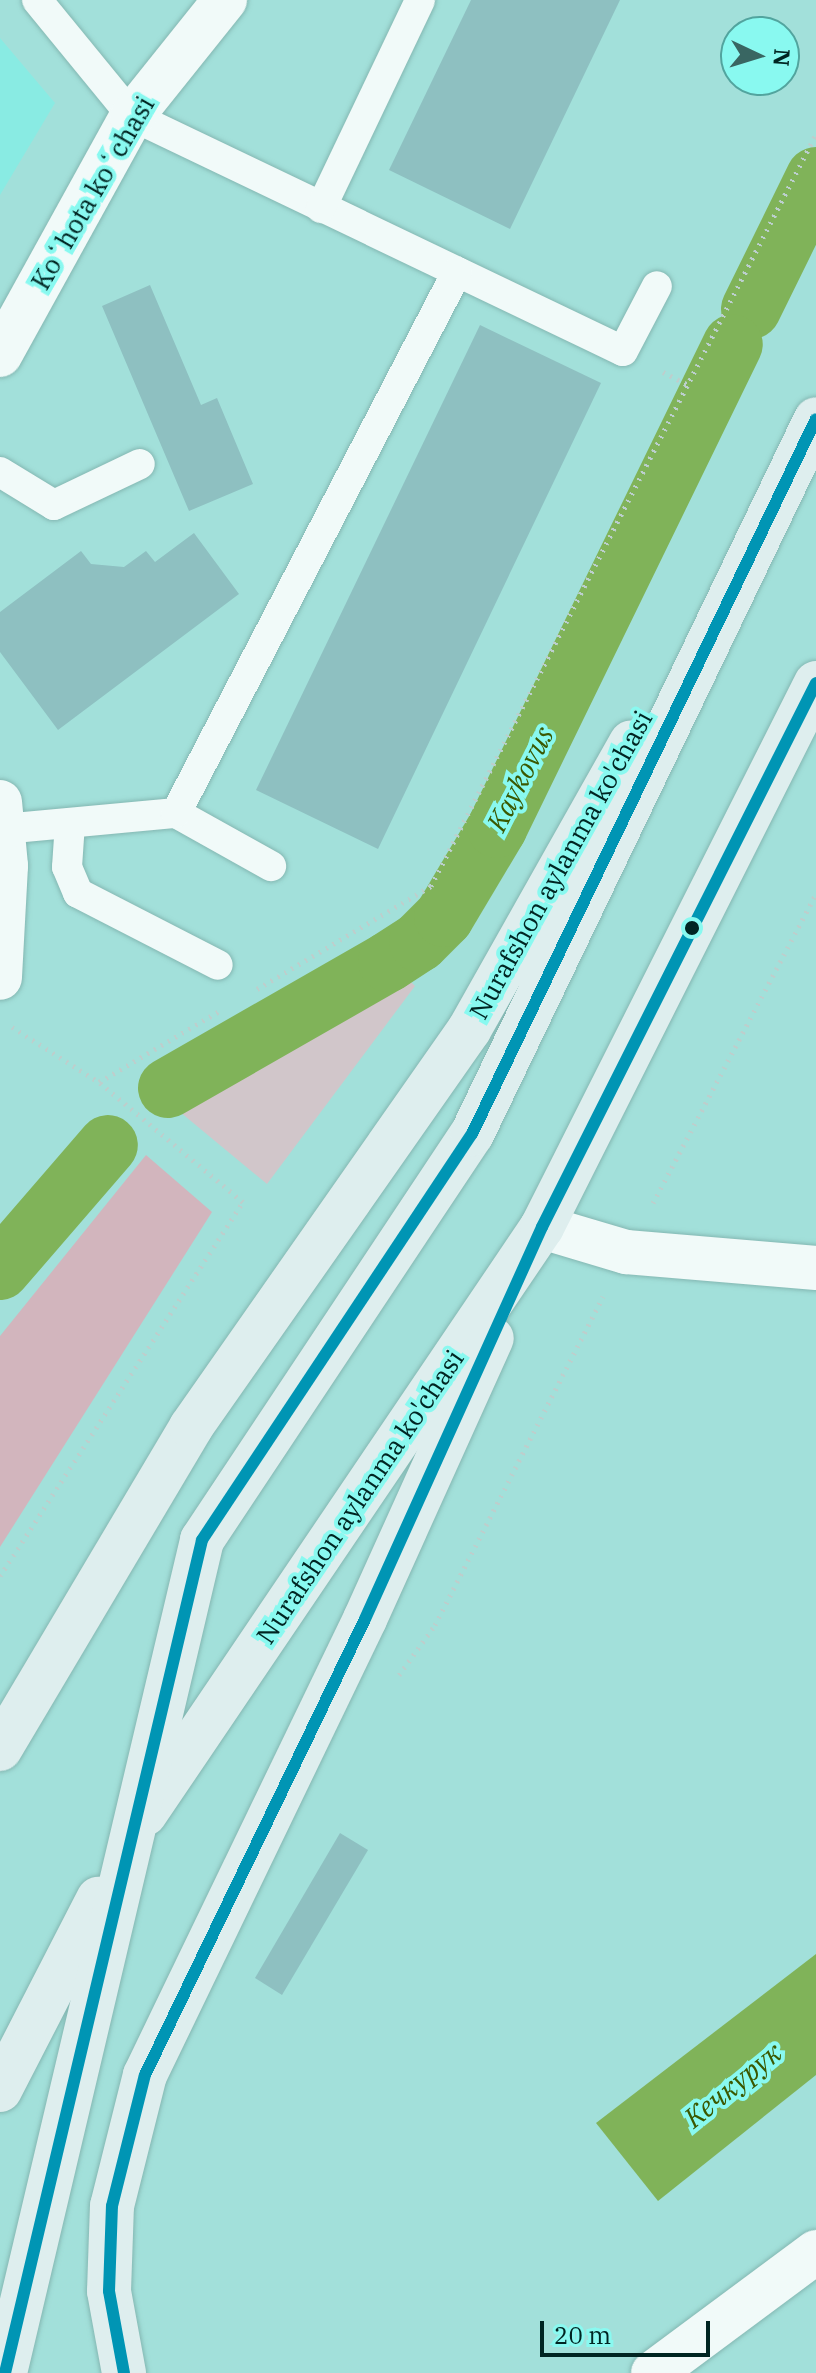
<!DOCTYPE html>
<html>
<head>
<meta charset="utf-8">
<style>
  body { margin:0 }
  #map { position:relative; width:816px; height:2373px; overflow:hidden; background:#a2e0da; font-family:"IBM Plex Serif",serif }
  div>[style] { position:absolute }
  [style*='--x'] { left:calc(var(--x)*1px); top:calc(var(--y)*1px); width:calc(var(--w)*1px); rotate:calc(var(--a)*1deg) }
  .built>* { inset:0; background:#89ebe3 }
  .green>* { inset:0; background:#d1c6ca }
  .forest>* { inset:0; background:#d2b5bd }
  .water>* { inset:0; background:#80b359 }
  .canal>* { height:60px; margin:-30px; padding:0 30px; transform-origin:30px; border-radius:30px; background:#80b359 }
  .building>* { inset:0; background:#8ec0c1 }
  .path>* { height:5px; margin-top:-2.5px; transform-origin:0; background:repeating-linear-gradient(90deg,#bccfcd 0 2px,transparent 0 8px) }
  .roads { filter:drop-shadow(0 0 2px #84b7b2) drop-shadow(0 0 2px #84b7b2) }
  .service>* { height:30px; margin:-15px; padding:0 15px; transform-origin:15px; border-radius:15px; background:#f1faf9 }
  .minor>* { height:44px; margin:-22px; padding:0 22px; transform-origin:22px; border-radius:22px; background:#f1faf9 }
  .primary>* { height:44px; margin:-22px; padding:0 22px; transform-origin:22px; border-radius:22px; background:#deeeee }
  .bus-1>* { height:12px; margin:-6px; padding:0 6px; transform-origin:6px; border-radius:6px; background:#0095b4 }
  .dots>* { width:22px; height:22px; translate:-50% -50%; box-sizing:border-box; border:4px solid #89f9f0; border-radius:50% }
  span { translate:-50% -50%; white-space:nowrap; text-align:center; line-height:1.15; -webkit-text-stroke:8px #89f9f0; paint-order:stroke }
  .street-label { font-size:26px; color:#002522 }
  .water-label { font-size:28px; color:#3a5800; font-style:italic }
  .north { position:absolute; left:720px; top:16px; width:80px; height:80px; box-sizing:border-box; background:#89f9f0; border:2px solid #52a49e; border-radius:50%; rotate:94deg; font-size:22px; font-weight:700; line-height:32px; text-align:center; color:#002522 }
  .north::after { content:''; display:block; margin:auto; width:28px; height:36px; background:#396662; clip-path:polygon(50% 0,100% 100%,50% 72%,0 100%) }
  .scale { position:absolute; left:540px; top:2321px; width:170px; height:36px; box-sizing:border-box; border:4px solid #002522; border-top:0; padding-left:10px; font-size:24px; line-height:28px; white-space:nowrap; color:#002522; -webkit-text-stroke:6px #89f9f0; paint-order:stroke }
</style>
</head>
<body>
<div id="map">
  <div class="built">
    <div style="clip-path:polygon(0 38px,55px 103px,0 195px)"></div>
  </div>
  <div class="green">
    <div style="clip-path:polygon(399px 970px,415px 986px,267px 1184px,180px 1112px,203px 1085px)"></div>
  </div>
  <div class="forest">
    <div style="clip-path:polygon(146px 1155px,212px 1212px,0 1547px,0 1336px)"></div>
  </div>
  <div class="water">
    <div style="clip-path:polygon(816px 1954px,816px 2075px,658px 2201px,596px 2123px)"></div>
  </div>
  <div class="canal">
    <div style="--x:751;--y:309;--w:147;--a:-63.8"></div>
    <div style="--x:168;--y:1088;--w:254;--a:-29.8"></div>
    <div style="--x:388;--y:962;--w:37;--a:-33"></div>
    <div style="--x:419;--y:942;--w:35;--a:-45"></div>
    <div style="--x:444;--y:917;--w:104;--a:-59.2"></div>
    <div style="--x:497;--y:828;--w:538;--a:-64.01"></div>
    <div style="--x:0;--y:1270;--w:165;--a:-49.2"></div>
  </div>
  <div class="building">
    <div style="clip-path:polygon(471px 0,620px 0,510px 229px,389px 170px)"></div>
    <div style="clip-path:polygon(150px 285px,201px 405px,217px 398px,253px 484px,189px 511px,102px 306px)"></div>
    <div style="clip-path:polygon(480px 325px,601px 383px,378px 849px,256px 790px)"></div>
    <div style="clip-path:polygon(194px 533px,239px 594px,58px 730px,0 652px,0 612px,81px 551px,91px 564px,124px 567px,146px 551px,155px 562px)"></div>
    <div style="clip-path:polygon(340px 1833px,368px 1850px,282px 1995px,255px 1978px)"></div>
  </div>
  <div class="path">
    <div style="--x:663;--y:372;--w:29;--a:27"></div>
    <div style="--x:257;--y:989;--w:202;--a:-30.6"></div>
    <div style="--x:431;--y:886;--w:845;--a:-62.89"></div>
    <div style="--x:12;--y:1027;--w:103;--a:32.3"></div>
    <div style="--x:653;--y:1203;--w:349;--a:-62.2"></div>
    <div style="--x:0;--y:1576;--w:446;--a:-57"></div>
    <div style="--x:243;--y:1202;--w:187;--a:-140.2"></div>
    <div style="--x:99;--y:1082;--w:142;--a:-30.5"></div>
    <div style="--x:399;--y:1675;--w:62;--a:-54.2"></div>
    <div style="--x:435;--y:1625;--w:369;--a:-62.9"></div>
  </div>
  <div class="roads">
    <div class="service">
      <div style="--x:37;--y:0;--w:150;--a:50.7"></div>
      <div style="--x:132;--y:116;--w:544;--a:25.58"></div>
      <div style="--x:623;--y:351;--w:73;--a:-62.4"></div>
      <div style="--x:321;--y:208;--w:230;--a:-64.5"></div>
      <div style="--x:0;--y:472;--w:63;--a:31.4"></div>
      <div style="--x:54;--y:505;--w:95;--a:-25.5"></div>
      <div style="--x:176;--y:813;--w:109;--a:29.2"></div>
      <div style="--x:70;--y:823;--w:44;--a:93.9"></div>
      <div style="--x:67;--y:867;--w:28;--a:67"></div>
      <div style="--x:78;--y:893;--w:157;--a:27.2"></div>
      <div style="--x:3;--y:829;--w:174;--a:-5.3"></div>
      <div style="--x:176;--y:813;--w:610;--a:-62.55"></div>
    </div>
    <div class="minor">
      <div style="--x:0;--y:355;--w:273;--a:-61.1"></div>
      <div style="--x:132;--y:116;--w:149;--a:-51.3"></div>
      <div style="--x:0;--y:802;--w:64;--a:84.6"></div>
      <div style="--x:6;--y:866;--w:112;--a:93.1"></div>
      <div style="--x:542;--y:1227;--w:88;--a:16.6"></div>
      <div style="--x:626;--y:1252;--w:191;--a:4.8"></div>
      <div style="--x:653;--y:2373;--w:203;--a:-36.6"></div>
    </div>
    <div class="primary">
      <div style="--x:0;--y:1749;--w:374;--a:-59.3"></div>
      <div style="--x:191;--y:1427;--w:485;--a:-55"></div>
      <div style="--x:469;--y:1030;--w:330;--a:-60.6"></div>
      <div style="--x:145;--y:1814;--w:709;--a:-55.93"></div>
      <div style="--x:542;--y:1227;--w:609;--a:-63.27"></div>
      <div style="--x:0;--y:2090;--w:215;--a:-62.8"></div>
      <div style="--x:5;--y:2373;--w:856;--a:-76.69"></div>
      <div style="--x:202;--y:1540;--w:488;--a:-56.4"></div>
      <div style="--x:472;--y:1134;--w:793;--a:-64.31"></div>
      <div style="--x:124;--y:2373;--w:83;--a:-100.4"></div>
      <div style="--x:109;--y:2291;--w:85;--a:-88"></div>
      <div style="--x:112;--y:2206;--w:135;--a:-75.9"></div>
      <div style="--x:145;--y:2075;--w:506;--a:-64.24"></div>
      <div style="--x:365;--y:1619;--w:308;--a:-65.7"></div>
    </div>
  </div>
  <div class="bus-1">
    <div style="--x:5;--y:2373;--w:856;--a:-76.69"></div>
    <div style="--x:202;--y:1540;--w:488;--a:-56.4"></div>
    <div style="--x:472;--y:1134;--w:793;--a:-64.31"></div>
    <div style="--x:124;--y:2373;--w:83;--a:-100.4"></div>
    <div style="--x:109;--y:2291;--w:85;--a:-88"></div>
    <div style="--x:112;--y:2206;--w:135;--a:-75.9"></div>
    <div style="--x:145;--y:2075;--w:506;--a:-64.24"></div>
    <div style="--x:365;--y:1619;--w:430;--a:-65.7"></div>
    <div style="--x:542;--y:1227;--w:609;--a:-63.27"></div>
  </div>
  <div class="dots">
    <div style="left:692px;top:928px;background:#002522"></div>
  </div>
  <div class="street-label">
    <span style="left:93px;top:193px;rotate:-60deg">Koʻhota koʻchasi</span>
    <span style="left:561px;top:865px;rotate:-61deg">Nurafshon aylanma ko'chasi</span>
    <span style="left:360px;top:1497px;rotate:-56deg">Nurafshon aylanma ko'chasi</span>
  </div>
  <div class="water-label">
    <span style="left:520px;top:779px;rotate:-63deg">Kaykovus</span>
    <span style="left:733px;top:2085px;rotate:-39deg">Кечкурук</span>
  </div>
  <div class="north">N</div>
  <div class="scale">20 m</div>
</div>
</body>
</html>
